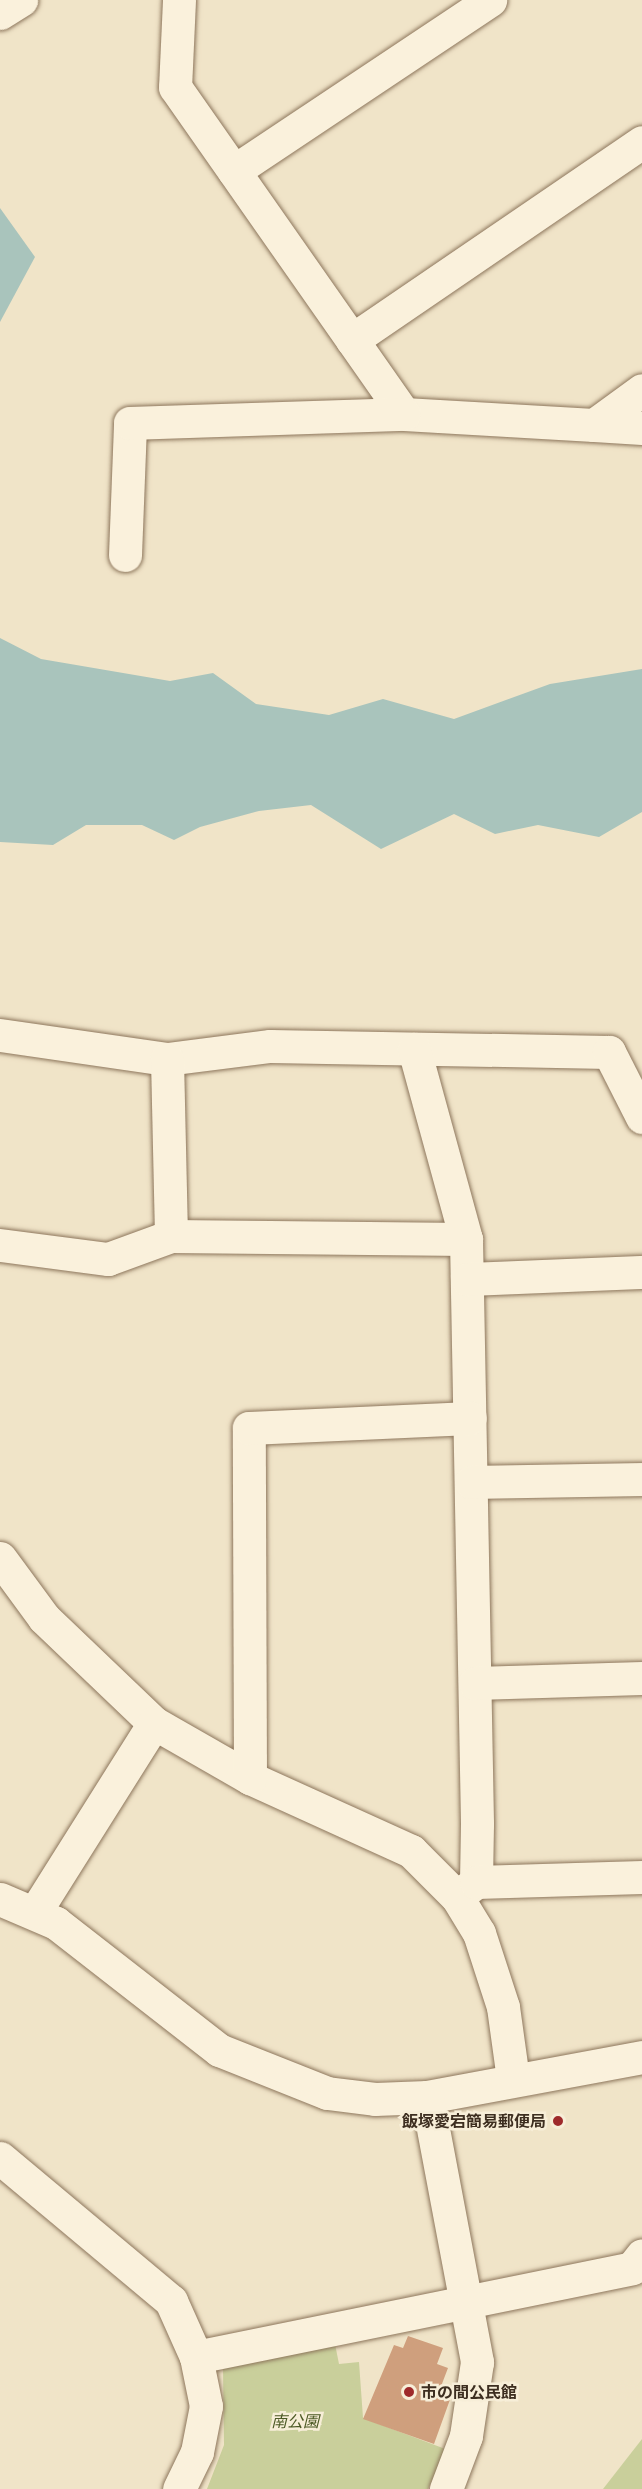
<!DOCTYPE html>
<html>
<head>
<meta charset="utf-8">
<style>
  body { margin:0 }
  #map { position:relative; width:642px; height:2489px; overflow:hidden; background:#f0e4c8; font-family:"IBM Plex Serif","Noto Sans JP",serif }
  div>[style] { position:absolute }
  [style*='--x'] { left:calc(var(--x)*1px); top:calc(var(--y)*1px); width:calc(var(--w)*1px); rotate:calc(var(--a)*1deg) }
  .green>* { inset:0; background:#c9cf9b }
  .water>* { inset:0; background:#a9c4bc }
  .building>* { inset:0; background:#cf9f7d }
  .roads { filter:drop-shadow(0 0 2px #8d765c) drop-shadow(0 0 2px #8d765c) }
  .minor>* { height:33px; margin:-16.5px; padding:0 16.5px; transform-origin:16.5px; border-radius:16.5px; background:#faf1dc }
  .dots>* { width:16px; height:16px; translate:-50% -50%; box-sizing:border-box; border:3px solid #f7eed8; border-radius:50% }
  span { translate:-50% -50%; white-space:nowrap; text-align:center; line-height:1.15; -webkit-text-stroke:5px #f7eed8; paint-order:stroke }
  .poi-label { font-size:16px; color:#3d2e20; font-weight:700 }
  .right { translate:-100% -50%; text-align:right }
  .left { translate:0 -50%; text-align:left }
  .park-label { font-size:16px; color:#4d5a26; font-style:italic }
</style>
</head>
<body>
<div id="map">
  <div class="green">
    <div style="clip-path:polygon(335px 2344px,339px 2364px,359px 2362px,363px 2418px,448px 2450px,428px 2489px,207px 2489px,224px 2445px,223px 2368px)"></div>
    <div style="clip-path:polygon(642px 2439px,642px 2489px,603px 2489px)"></div>
  </div>
  <div class="water">
    <div style="clip-path:polygon(0 208px,35px 257px,0 322px)"></div>
    <div style="clip-path:polygon(0 638px,41px 659px,170px 681px,213px 673px,256px 704px,329px 715px,383px 699px,454px 719px,550px 684px,642px 669px,642px 812px,599px 837px,538px 825px,495px 834px,454px 814px,381px 849px,311px 805px,259px 811px,200px 827px,174px 840px,142px 825px,86px 825px,53px 845px,0 842px)"></div>
  </div>
  <div class="building">
    <div style="clip-path:polygon(408px 2336px,443px 2348px,437px 2364px,448px 2368px,440px 2389px,452px 2394px,434px 2444px,363px 2419px,394px 2345px,403px 2348px)"></div>
  </div>
  <div class="roads">
    <div class="minor">
      <div style="--x:179;--y:0;--w:87;--a:92.6"></div>
      <div style="--x:175;--y:87;--w:399;--a:55"></div>
      <div style="--x:404;--y:414;--w:190;--a:3.3"></div>
      <div style="--x:594;--y:425;--w:59;--a:-36.1"></div>
      <div style="--x:0;--y:13;--w:25;--a:-32"></div>
      <div style="--x:234;--y:171;--w:308;--a:-33.7"></div>
      <div style="--x:352;--y:340;--w:351;--a:-34.3"></div>
      <div style="--x:594;--y:425;--w:48;--a:3.6"></div>
      <div style="--x:125;--y:555;--w:132;--a:-87.8"></div>
      <div style="--x:130;--y:423;--w:274;--a:-1.9"></div>
      <div style="--x:0;--y:1035;--w:169;--a:8.2"></div>
      <div style="--x:167;--y:1059;--w:104;--a:-7.2"></div>
      <div style="--x:270;--y:1046;--w:339;--a:1"></div>
      <div style="--x:609;--y:1052;--w:73;--a:63.1"></div>
      <div style="--x:414;--y:1049;--w:197;--a:74.7"></div>
      <div style="--x:167;--y:1059;--w:177;--a:88.7"></div>
      <div style="--x:0;--y:1245;--w:109;--a:7.4"></div>
      <div style="--x:108;--y:1259;--w:67;--a:-20.1"></div>
      <div style="--x:171;--y:1236;--w:295;--a:0.6"></div>
      <div style="--x:466;--y:1239;--w:585;--a:88.92"></div>
      <div style="--x:477;--y:1824;--w:58;--a:91"></div>
      <div style="--x:476;--y:1882;--w:24;--a:142"></div>
      <div style="--x:467;--y:1279;--w:175;--a:-2.3"></div>
      <div style="--x:471;--y:1482;--w:171;--a:-1"></div>
      <div style="--x:0;--y:1558;--w:74;--a:53.7"></div>
      <div style="--x:44;--y:1618;--w:152;--a:43.7"></div>
      <div style="--x:154;--y:1723;--w:111;--a:29.8"></div>
      <div style="--x:250;--y:1778;--w:177;--a:24.4"></div>
      <div style="--x:411;--y:1851;--w:65;--a:45"></div>
      <div style="--x:457;--y:1897;--w:42;--a:58.6"></div>
      <div style="--x:479;--y:1933;--w:78;--a:72"></div>
      <div style="--x:503;--y:2007;--w:73;--a:82.1"></div>
      <div style="--x:475;--y:1683;--w:167;--a:-1.7"></div>
      <div style="--x:250;--y:1778;--w:350;--a:-90.2"></div>
      <div style="--x:249;--y:1428;--w:221;--a:-2.6"></div>
      <div style="--x:476;--y:1882;--w:166;--a:-1.7"></div>
      <div style="--x:0;--y:1899;--w:61;--a:23.2"></div>
      <div style="--x:56;--y:1923;--w:207;--a:37.9"></div>
      <div style="--x:219;--y:2050;--w:116;--a:21.7"></div>
      <div style="--x:327;--y:2093;--w:48;--a:7.1"></div>
      <div style="--x:375;--y:2099;--w:52;--a:-2.2"></div>
      <div style="--x:427;--y:2097;--w:219;--a:-10.5"></div>
      <div style="--x:35;--y:1912;--w:223;--a:-57.8"></div>
      <div style="--x:427;--y:2097;--w:270;--a:79.3"></div>
      <div style="--x:477;--y:2362;--w:75;--a:98.5"></div>
      <div style="--x:466;--y:2436;--w:57;--a:110.7"></div>
      <div style="--x:0;--y:2158;--w:223;--a:39.9"></div>
      <div style="--x:171;--y:2301;--w:61;--a:65.9"></div>
      <div style="--x:196;--y:2357;--w:50;--a:78.5"></div>
      <div style="--x:206;--y:2406;--w:47;--a:101.1"></div>
      <div style="--x:197;--y:2452;--w:41;--a:115.9"></div>
      <div style="--x:196;--y:2357;--w:445;--a:-11.5"></div>
      <div style="--x:632;--y:2268;--w:16;--a:-52"></div>
    </div>
  </div>
  <div class="dots">
    <div style="left:558px;top:2121px;background:#9e2a2b"></div>
    <div style="left:409px;top:2392px;background:#9e2a2b"></div>
  </div>
  <div class="poi-label">
    <span class="right" style="left:546px;top:2121px">飯塚愛宕簡易郵便局</span>
    <span class="left" style="left:421px;top:2392px">市の間公民館</span>
  </div>
  <div class="park-label">
    <span style="left:295px;top:2421px">南公園</span>
  </div>
</div>
</body>
</html>
